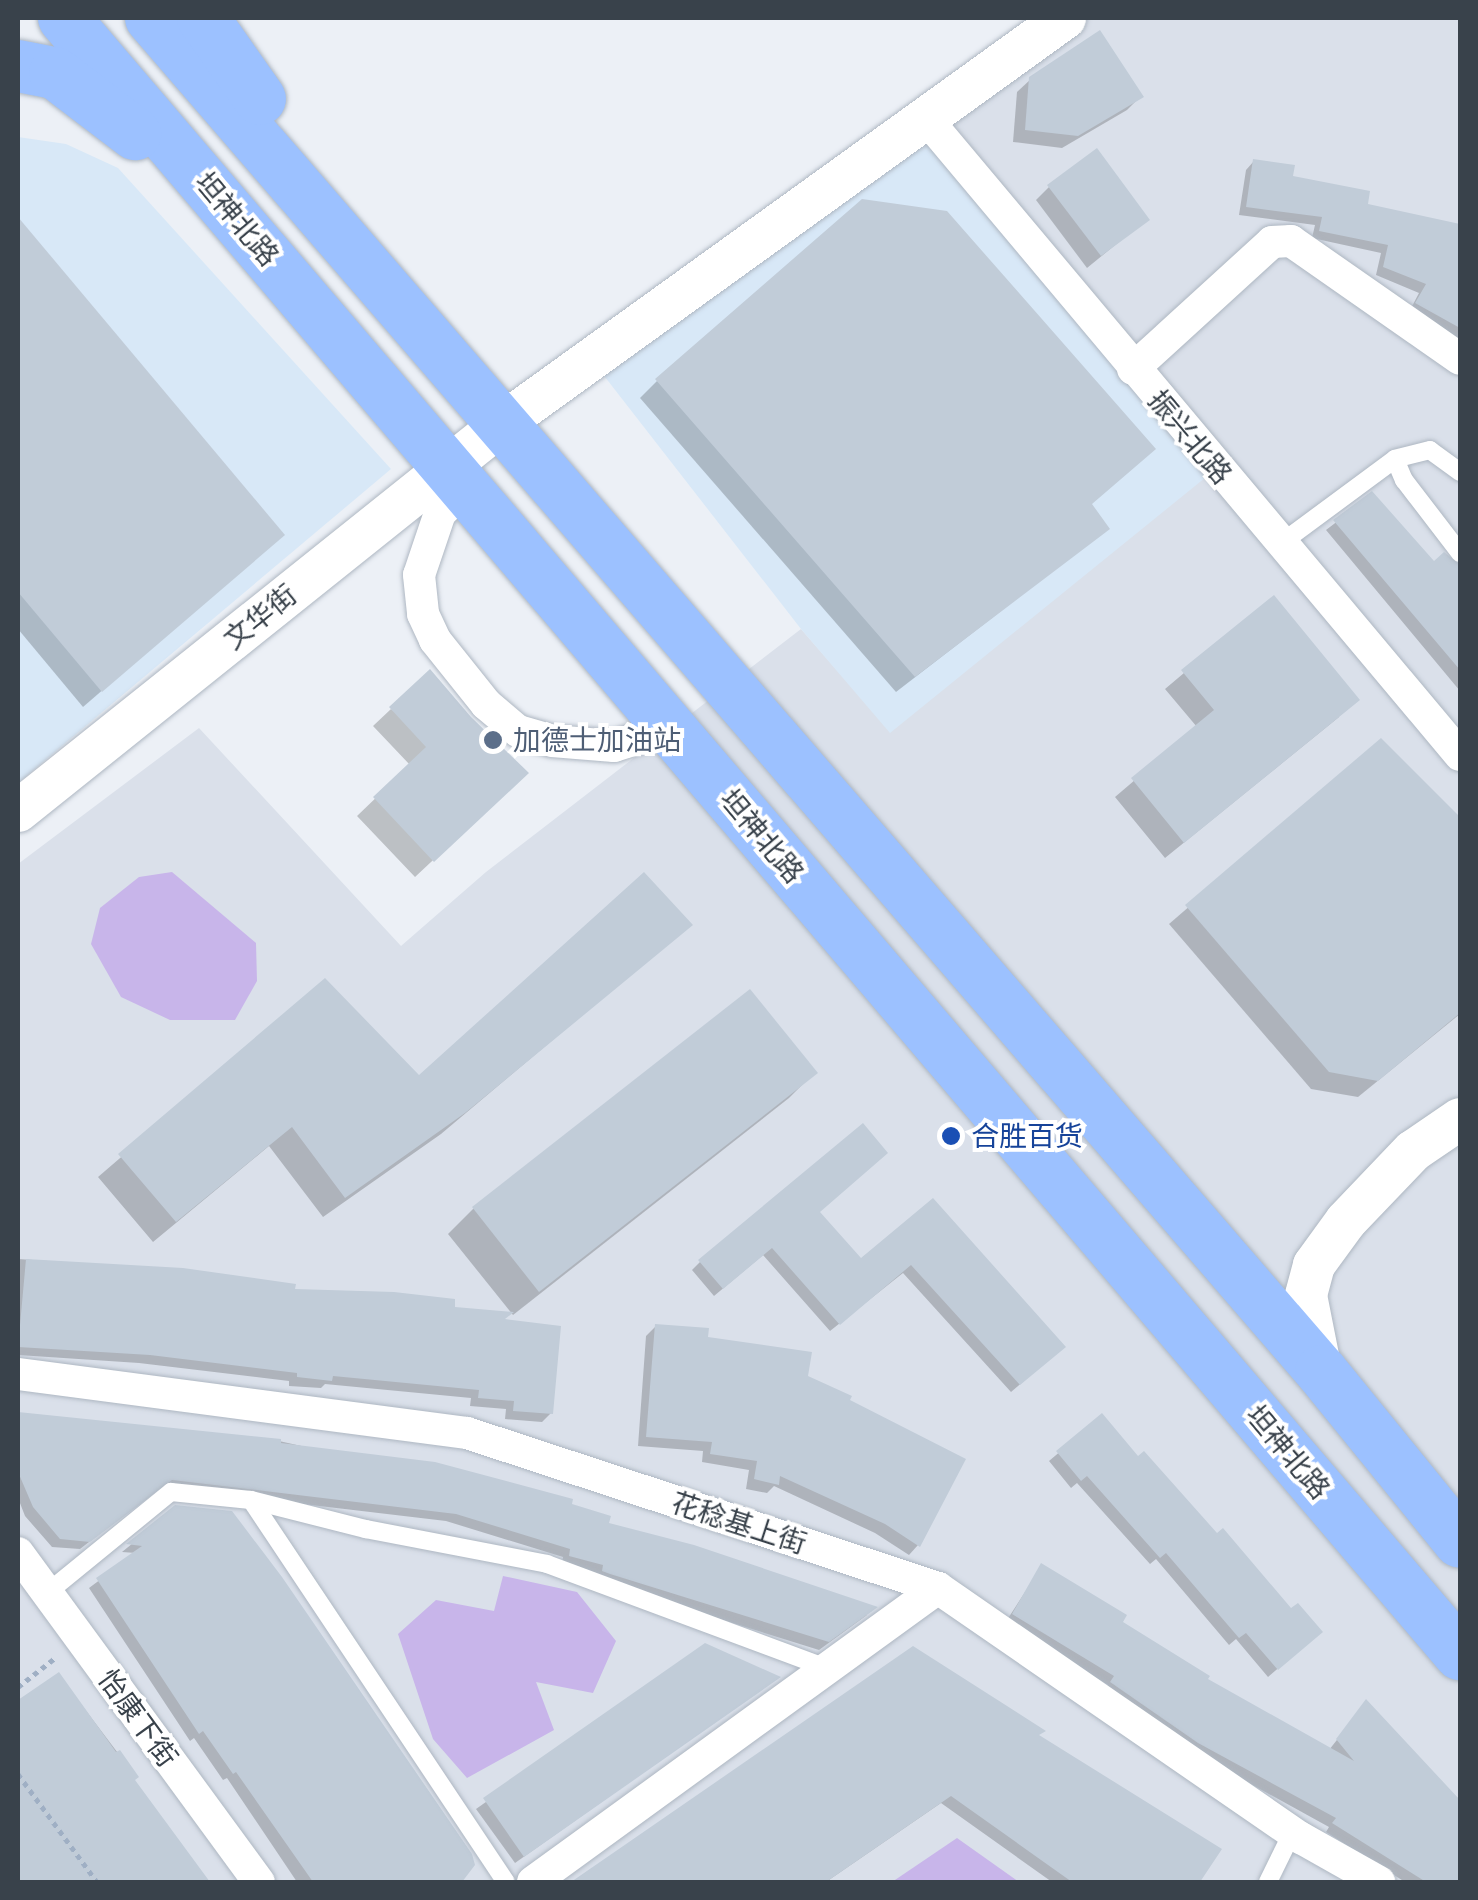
<!DOCTYPE html>
<html>
<head>
<meta charset="utf-8">
<style>
  body { margin:0 }
  #map { position:relative; width:1478px; height:1900px; overflow:hidden; background:#ecf0f6; font-family:"Archivo Narrow","Noto Sans SC",sans-serif }
  div>[style] { position:absolute }
  [style*='--x'] { left:calc(var(--x)*1px); top:calc(var(--y)*1px); width:calc(var(--w)*1px); rotate:calc(var(--a)*1deg) }
  .residential>* { inset:0; background:#dae0ea }
  .commercial>* { inset:0; background:#d8e8f7 }
  .green>* { inset:0; background:#c8b5ea }
  .shadow>* { inset:0; background:#0003 }
  .building>* { inset:0; background:#c1ccd8 }
  .path>* { height:5px; margin-top:-2.5px; transform-origin:0; background:repeating-linear-gradient(90deg,#9fafc4 0 5px,transparent 0 10px) }
  .roads { filter:drop-shadow(0 0 2px #aeb7c2) drop-shadow(0 0 2px #aeb7c2) }
  .service>* { height:18px; margin:-9px; padding:0 9px; transform-origin:9px; border-radius:9px; background:#fff }
  .minor>* { height:32px; margin:-16px; padding:0 16px; transform-origin:16px; border-radius:16px; background:#fff }
  .tertiary>* { height:42px; margin:-21px; padding:0 21px; transform-origin:21px; border-radius:21px; background:#fff }
  .primary>* { height:52px; margin:-26px; padding:0 26px; transform-origin:26px; border-radius:26px; background:#9cc1ff }
  .dots>* { width:28px; height:28px; translate:-50% -50%; box-sizing:border-box; border:5px solid #fff; border-radius:50% }
  span { translate:-50% -50%; white-space:nowrap; text-align:center; line-height:1.15; -webkit-text-stroke:8px #fff; paint-order:stroke }
  .street-label { font-size:28px; color:#39424b }
  .service-label { font-size:28px; color:#4e5e75 }
  .left { translate:0 -50%; text-align:left }
  .transit-label { font-size:28px; color:#164399 }
  .frame { position:absolute; inset:0; border:20px solid #39424b; pointer-events:none }
</style>
</head>
<body>
<div id="map">
  <div class="residential">
    <div style="clip-path:polygon(1065px 18px,1460px 18px,1460px 1882px,18px 1882px,18px 864px,199px 728px,401px 946px,486px 872px,801px 629px,891px 732px,924px 116px)"></div>
  </div>
  <div class="commercial">
    <div style="clip-path:polygon(924px 116px,1216px 469px,890px 733px,801px 629px,591px 359px)"></div>
    <div style="clip-path:polygon(18px 137px,66px 144px,118px 168px,391px 469px,18px 783px)"></div>
  </div>
  <div class="green">
    <div style="clip-path:polygon(172px 872px,256px 943px,257px 981px,235px 1020px,170px 1020px,121px 997px,91px 944px,100px 908px,139px 877px)"></div>
    <div style="clip-path:polygon(503px 1576px,577px 1592px,616px 1641px,593px 1693px,536px 1682px,554px 1730px,467px 1778px,433px 1739px,398px 1634px,436px 1600px,494px 1611px)"></div>
    <div style="clip-path:polygon(957px 1838px,1019px 1882px,892px 1882px)"></div>
  </div>
  <div class="shadow">
    <div style="clip-path:polygon(1031px 79px,1140px 97px,1127px 110px,1062px 148px,1013px 142px,1017px 92px)"></div>
    <div style="clip-path:polygon(1254px 161px,1365px 206px,1460px 227px,1460px 344px,1409px 312px,1419px 293px,1376px 275px,1381px 253px,1312px 238px,1315px 225px,1239px 215px,1246px 170px)"></div>
    <div style="clip-path:polygon(1049px 187px,1147px 219px,1087px 268px,1036px 200px)"></div>
    <div style="clip-path:polygon(18px 221px,282px 535px,83px 707px,18px 629px)"></div>
    <div style="clip-path:polygon(657px 381px,1090px 505px,1107px 529px,896px 692px,640px 398px)"></div>
    <div style="clip-path:polygon(1372px 495px,1433px 565px,1460px 566px,1460px 691px,1326px 530px)"></div>
    <div style="clip-path:polygon(1273px 598px,1339px 717px,1165px 858px,1115px 797px,1197px 727px,1165px 689px)"></div>
    <div style="clip-path:polygon(391px 709px,508px 790px,415px 877px,357px 816px,410px 765px,373px 726px)"></div>
    <div style="clip-path:polygon(1381px 741px,1460px 821px,1460px 1014px,1358px 1097px,1311px 1089px,1169px 924px)"></div>
    <div style="clip-path:polygon(689px 925px,441px 1134px,323px 1217px,269px 1146px,153px 1242px,98px 1177px,325px 982px,419px 1078px)"></div>
    <div style="clip-path:polygon(750px 992px,814px 1073px,789px 1098px,513px 1315px,448px 1234px,473px 1209px)"></div>
    <div style="clip-path:polygon(933px 1202px,1054px 1355px,1011px 1392px,903px 1273px,830px 1331px,763px 1255px,714px 1296px,692px 1270px,700px 1262px,817px 1213px,858px 1261px)"></div>
    <div style="clip-path:polygon(18px 1259px,182px 1270px,293px 1291px,452px 1309px,501px 1321px,551px 1413px,542px 1422px,505px 1419px,506px 1409px,470px 1406px,471px 1398px,325px 1384px,321px 1388px,289px 1386px,289px 1381px,139px 1363px,18px 1355px)"></div>
    <div style="clip-path:polygon(656px 1326px,705px 1339px,805px 1378px,847px 1402px,918px 1545px,909px 1555px,875px 1533px,774px 1486px,767px 1493px,746px 1489px,749px 1470px,702px 1462px,703px 1451px,638px 1446px,646px 1336px)"></div>
    <div style="clip-path:polygon(18px 1415px,279px 1441px,569px 1506px,606px 1525px,867px 1615px,819px 1650px,601px 1582px,562px 1564px,563px 1557px,446px 1521px,160px 1487px,80px 1549px,52px 1547px,25px 1516px,18px 1498px)"></div>
    <div style="clip-path:polygon(1101px 1417px,1138px 1460px,1291px 1612px,1311px 1640px,1268px 1677px,1236px 1639px,1229px 1645px,1156px 1559px,1150px 1564px,1077px 1483px,1071px 1488px,1049px 1461px)"></div>
    <div style="clip-path:polygon(176px 1508px,466px 1876px,459px 1882px,297px 1882px,227px 1778px,223px 1780px,194px 1738px,190px 1741px,89px 1588px,136px 1553px,122px 1552px)"></div>
    <div style="clip-path:polygon(1042px 1566px,1204px 1680px,1329px 1750px,1366px 1703px,1460px 1804px,1460px 1882px,1405px 1882px,1326px 1832px,1329px 1827px,1189px 1750px,1104px 1692px,1108px 1685px,1005px 1623px)"></div>
    <div style="clip-path:polygon(706px 1646px,777px 1678px,515px 1863px,476px 1809px)"></div>
    <div style="clip-path:polygon(913px 1649px,1037px 1736px,1219px 1850px,1197px 1882px,1052px 1882px,941px 1803px,826px 1882px,575px 1882px)"></div>
    <div style="clip-path:polygon(59px 1675px,136px 1777px,132px 1781px,209px 1882px,18px 1882px,18px 1704px)"></div>
  </div>
  <div class="building">
    <div style="clip-path:polygon(1100px 30px,1144px 97px,1078px 136px,1025px 130px,1029px 77px)"></div>
    <div style="clip-path:polygon(1097px 148px,1150px 220px,1101px 256px,1047px 185px)"></div>
    <div style="clip-path:polygon(1253px 159px,1295px 165px,1293px 176px,1370px 191px,1368px 204px,1460px 224px,1460px 328px,1415px 303px,1426px 284px,1383px 267px,1388px 245px,1319px 231px,1322px 217px,1246px 207px)"></div>
    <div style="clip-path:polygon(862px 199px,947px 211px,1156px 449px,1092px 504px,1110px 529px,915px 677px,655px 379px)"></div>
    <div style="clip-path:polygon(18px 217px,285px 535px,102px 692px,18px 592px)"></div>
    <div style="clip-path:polygon(1372px 491px,1434px 561px,1444px 552px,1460px 565px,1460px 670px,1333px 520px)"></div>
    <div style="clip-path:polygon(1274px 595px,1360px 700px,1184px 843px,1131px 778px,1214px 710px,1181px 670px)"></div>
    <div style="clip-path:polygon(430px 669px,471px 717px,529px 773px,434px 862px,373px 797px,426px 747px,389px 707px)"></div>
    <div style="clip-path:polygon(1381px 738px,1460px 817px,1460px 1013px,1378px 1081px,1329px 1072px,1185px 905px)"></div>
    <div style="clip-path:polygon(644px 872px,693px 925px,465px 1113px,345px 1198px,292px 1127px,176px 1222px,118px 1154px,325px 978px,419px 1075px)"></div>
    <div style="clip-path:polygon(750px 989px,818px 1073px,539px 1292px,472px 1207px)"></div>
    <div style="clip-path:polygon(863px 1123px,888px 1153px,820px 1212px,861px 1258px,933px 1198px,1066px 1347px,1020px 1385px,911px 1265px,840px 1325px,772px 1248px,723px 1289px,698px 1260px)"></div>
    <div style="clip-path:polygon(26px 1259px,183px 1268px,296px 1284px,295px 1289px,394px 1292px,455px 1299px,455px 1307px,514px 1312px,505px 1319px,561px 1326px,553px 1414px,513px 1411px,514px 1401px,478px 1398px,479px 1390px,333px 1376px,332px 1381px,297px 1377px,297px 1373px,150px 1355px,18px 1347px)"></div>
    <div style="clip-path:polygon(655px 1324px,709px 1328px,708px 1337px,812px 1352px,808px 1376px,852px 1396px,850px 1400px,966px 1459px,920px 1547px,885px 1524px,780px 1476px,779px 1485px,754px 1479px,757px 1461px,710px 1454px,712px 1442px,646px 1437px)"></div>
    <div style="clip-path:polygon(18px 1412px,281px 1439px,281px 1443px,435px 1462px,573px 1499px,572px 1504px,611px 1516px,609px 1523px,694px 1545px,878px 1607px,829px 1642px,610px 1574px,602px 1571px,603px 1565px,569px 1556px,570px 1549px,456px 1514px,172px 1480px,90px 1542px,60px 1539px,33px 1507px,18px 1472px)"></div>
    <div style="clip-path:polygon(1102px 1413px,1138px 1456px,1144px 1451px,1217px 1533px,1223px 1528px,1291px 1608px,1298px 1603px,1323px 1632px,1278px 1670px,1246px 1633px,1239px 1638px,1166px 1553px,1160px 1558px,1087px 1476px,1081px 1481px,1056px 1451px)"></div>
    <div style="clip-path:polygon(175px 1505px,232px 1511px,282px 1577px,472px 1854px,475px 1865px,462px 1882px,313px 1882px,236px 1772px,233px 1774px,203px 1731px,199px 1734px,96px 1578px,142px 1546px,126px 1544px)"></div>
    <div style="clip-path:polygon(1041px 1563px,1127px 1615px,1123px 1622px,1210px 1676px,1208px 1679px,1354px 1761px,1336px 1739px,1366px 1699px,1460px 1800px,1460px 1882px,1426px 1882px,1332px 1823px,1336px 1818px,1198px 1743px,1110px 1682px,1114px 1676px,1012px 1614px)"></div>
    <div style="clip-path:polygon(705px 1643px,781px 1677px,524px 1857px,483px 1798px)"></div>
    <div style="clip-path:polygon(913px 1646px,1046px 1731px,1039px 1735px,1222px 1849px,1200px 1882px,1072px 1882px,951px 1796px,826px 1882px,571px 1882px)"></div>
    <div style="clip-path:polygon(59px 1672px,116px 1752px,120px 1750px,139px 1777px,135px 1780px,210px 1882px,18px 1882px,18px 1700px)"></div>
  </div>
  <div class="path">
    <div style="--x:18;--y:1687;--w:47;--a:-38.1"></div>
    <div style="--x:18;--y:1774;--w:134;--a:53.8"></div>
  </div>
  <div class="roads">
    <div class="service">
      <div style="--x:1460;--y:472;--w:37;--a:-144"></div>
      <div style="--x:1430;--y:450;--w:36;--a:166"></div>
      <div style="--x:1395;--y:459;--w:23;--a:67"></div>
      <div style="--x:1404;--y:480;--w:92;--a:52.5"></div>
      <div style="--x:1280;--y:544;--w:143;--a:-36.5"></div>
      <div style="--x:251;--y:1500;--w:459;--a:56.3"></div>
      <div style="--x:47;--y:1593;--w:160;--a:-39.2"></div>
      <div style="--x:171;--y:1492;--w:80;--a:5.7"></div>
      <div style="--x:251;--y:1500;--w:119;--a:14.2"></div>
      <div style="--x:366;--y:1529;--w:184;--a:10.9"></div>
      <div style="--x:547;--y:1564;--w:299;--a:20.4"></div>
      <div style="--x:1268;--y:1882;--w:55;--a:-63.9"></div>
    </div>
    <div class="minor">
      <div style="--x:924;--y:116;--w:834;--a:50.01"></div>
      <div style="--x:1133;--y:369;--w:188;--a:-42.4"></div>
      <div style="--x:1272;--y:242;--w:19;--a:-3"></div>
      <div style="--x:1291;--y:241;--w:206;--a:34.9"></div>
      <div style="--x:466;--y:488;--w:36;--a:136"></div>
      <div style="--x:440;--y:513;--w:65;--a:108.7"></div>
      <div style="--x:419;--y:575;--w:39;--a:84"></div>
      <div style="--x:423;--y:614;--w:29;--a:65"></div>
      <div style="--x:435;--y:640;--w:82;--a:51.4"></div>
      <div style="--x:486;--y:704;--w:42;--a:40.2"></div>
      <div style="--x:518;--y:731;--w:35;--a:16"></div>
      <div style="--x:552;--y:741;--w:62;--a:4.6"></div>
      <div style="--x:614;--y:746;--w:59;--a:-17.8"></div>
      <div style="--x:18;--y:1374;--w:453;--a:7.5"></div>
      <div style="--x:467;--y:1433;--w:496;--a:18.2"></div>
      <div style="--x:938;--y:1588;--w:441;--a:34.6"></div>
      <div style="--x:1301;--y:1838;--w:90;--a:29.4"></div>
      <div style="--x:18;--y:1553;--w:408;--a:53.8"></div>
      <div style="--x:533;--y:1882;--w:500;--a:-35.98"></div>
    </div>
    <div class="tertiary">
      <div style="--x:18;--y:811;--w:621;--a:-38.66"></div>
      <div style="--x:503;--y:423;--w:693;--a:-35.78"></div>
      <div style="--x:1321;--y:1371;--w:77;--a:-101.2"></div>
      <div style="--x:1306;--y:1295;--w:31;--a:-75"></div>
      <div style="--x:1314;--y:1265;--w:54;--a:-54"></div>
      <div style="--x:1346;--y:1221;--w:97;--a:-46.3"></div>
      <div style="--x:1413;--y:1151;--w:57;--a:-34.2"></div>
    </div>
    <div class="primary">
      <div style="--x:64;--y:18;--w:2151;--a:49.53"></div>
      <div style="--x:151;--y:18;--w:1789;--a:49.15"></div>
      <div style="--x:1321;--y:1371;--w:220;--a:50.9"></div>
      <div style="--x:203;--y:18;--w:99;--a:54.9"></div>
      <div style="--x:18;--y:66;--w:38;--a:11"></div>
      <div style="--x:55;--y:73;--w:101;--a:37.3"></div>
    </div>
  </div>
  <div class="dots">
    <div style="left:493px;top:740px;background:#5c6f8a"></div>
    <div style="left:951px;top:1136px;background:#1a4fb4"></div>
  </div>
  <div class="street-label">
    <span style="left:237px;top:219px;rotate:50deg">坦神北路</span>
    <span style="left:1190px;top:437px;rotate:50deg">振兴北路</span>
    <span style="left:260px;top:617px;rotate:-39deg">文华街</span>
    <span style="left:762px;top:836px;rotate:50deg">坦神北路</span>
    <span style="left:1288px;top:1452px;rotate:50deg">坦神北路</span>
    <span style="left:739px;top:1523px;rotate:18deg">花稔基上街</span>
    <span style="left:138px;top:1718px;rotate:54deg">怡康下街</span>
  </div>
  <div class="service-label">
    <span class="left" style="left:513px;top:740px">加德士加油站</span>
  </div>
  <div class="transit-label">
    <span class="left" style="left:971px;top:1136px">合胜百货</span>
  </div>
  <div class="frame"></div>
</div>
</body>
</html>
